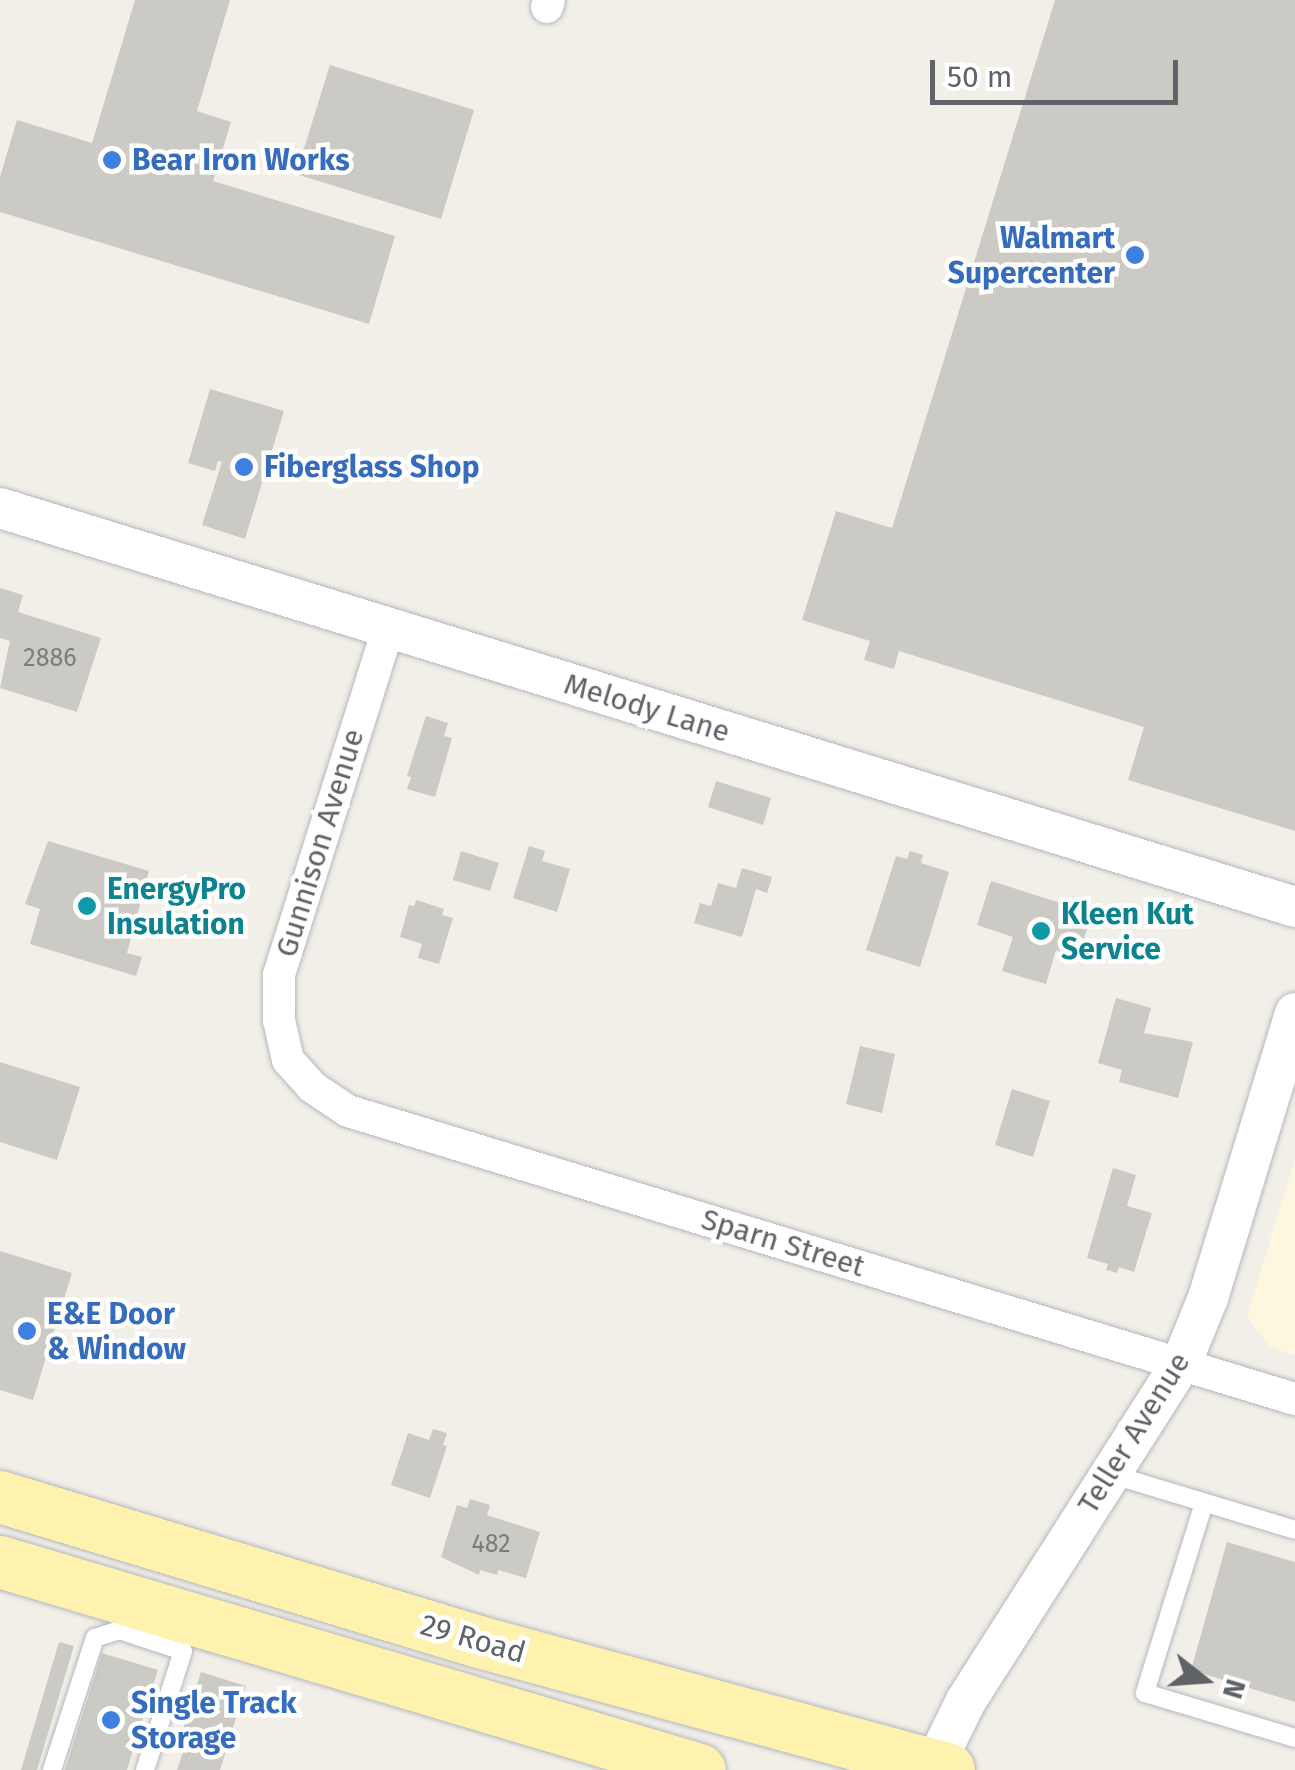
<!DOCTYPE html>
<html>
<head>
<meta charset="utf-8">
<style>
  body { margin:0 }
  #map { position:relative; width:1295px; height:1770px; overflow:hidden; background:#f1efe8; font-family:"Fira Sans",sans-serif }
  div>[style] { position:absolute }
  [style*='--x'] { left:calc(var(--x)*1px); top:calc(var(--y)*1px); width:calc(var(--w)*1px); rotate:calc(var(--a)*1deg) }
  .commercial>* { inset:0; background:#fef7e0 }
  .building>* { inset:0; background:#cccac5 }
  .roads { filter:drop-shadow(0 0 2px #b5b8bc) drop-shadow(0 0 2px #b5b8bc) }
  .service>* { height:18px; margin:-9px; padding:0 9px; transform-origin:9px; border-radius:9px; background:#fff }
  .minor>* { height:32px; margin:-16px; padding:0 16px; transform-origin:16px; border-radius:16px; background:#fff }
  .tertiary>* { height:40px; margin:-20px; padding:0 20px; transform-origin:20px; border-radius:20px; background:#fff }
  .primary>* { height:52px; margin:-26px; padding:0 26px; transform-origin:26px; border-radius:26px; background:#fff2af }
  .dots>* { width:28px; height:28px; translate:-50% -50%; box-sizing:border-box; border:5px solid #fff; border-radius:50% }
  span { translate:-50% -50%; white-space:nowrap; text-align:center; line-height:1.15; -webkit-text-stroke:9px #fff; paint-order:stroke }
  .number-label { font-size:25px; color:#7a7d7f }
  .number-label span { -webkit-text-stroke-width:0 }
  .shop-label { font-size:30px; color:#366cbe; font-weight:700 }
  .left { translate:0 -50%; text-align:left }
  .right { translate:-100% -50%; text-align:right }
  .street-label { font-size:30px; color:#5f6368 }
  .culture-label { font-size:30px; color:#0d838f; font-weight:700 }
  .north { position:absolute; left:1155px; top:1630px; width:100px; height:100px; -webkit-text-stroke:8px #fff; paint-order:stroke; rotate:107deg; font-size:28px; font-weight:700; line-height:40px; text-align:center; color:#5f6368 }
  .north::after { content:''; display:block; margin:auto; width:35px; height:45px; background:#5f6368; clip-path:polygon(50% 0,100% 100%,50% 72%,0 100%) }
  .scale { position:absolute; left:930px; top:60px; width:248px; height:45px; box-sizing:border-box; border:5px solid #5f6368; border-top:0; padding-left:12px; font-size:30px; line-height:35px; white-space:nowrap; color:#5f6368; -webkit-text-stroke:8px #fff; paint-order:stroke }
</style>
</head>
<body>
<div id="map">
  <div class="commercial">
    <div style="clip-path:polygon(1295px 1159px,1295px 1356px,1269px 1346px,1247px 1316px)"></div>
  </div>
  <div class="building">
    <div style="clip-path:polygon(135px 0,230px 0,197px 111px,231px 122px,213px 181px,395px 236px,369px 324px,0 212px,0 177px,17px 120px,92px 143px)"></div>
    <div style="clip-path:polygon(1055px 0,1295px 0,1295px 831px,1128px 780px,1144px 727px,899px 651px,894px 669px,864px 660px,870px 641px,802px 620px,836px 511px,892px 528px)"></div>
    <div style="clip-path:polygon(330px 65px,474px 110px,441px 219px,296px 174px)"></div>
    <div style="clip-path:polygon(210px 389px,284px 411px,245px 539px,202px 525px,222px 462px,218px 461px,215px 471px,188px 463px)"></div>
    <div style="clip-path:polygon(0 588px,23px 595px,18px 612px,101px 638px,77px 712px,0 688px,10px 641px,0 638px)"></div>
    <div style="clip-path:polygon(426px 716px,448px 723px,444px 736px,452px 738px,435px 797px,407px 789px,411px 777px,407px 776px)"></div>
    <div style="clip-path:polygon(716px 781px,771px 798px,763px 825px,708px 807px)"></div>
    <div style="clip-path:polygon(48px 841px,149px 871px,127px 953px,142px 957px,136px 976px,30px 944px,40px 909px,25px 904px)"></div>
    <div style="clip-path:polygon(529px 846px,545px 851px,542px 861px,570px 869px,557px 912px,513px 898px)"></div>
    <div style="clip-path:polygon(461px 851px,499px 863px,490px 891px,453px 880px)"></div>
    <div style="clip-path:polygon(910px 851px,923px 855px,921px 863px,949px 872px,920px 967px,866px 950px,896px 856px,907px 859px)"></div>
    <div style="clip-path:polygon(742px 868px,772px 877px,767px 893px,756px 889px,742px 937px,694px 923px,700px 903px,711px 906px,718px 883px,736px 888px)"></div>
    <div style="clip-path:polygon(991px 881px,1092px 913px,1078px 958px,1056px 950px,1046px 984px,1002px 971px,1013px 937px,977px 925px)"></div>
    <div style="clip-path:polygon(416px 900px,444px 909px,442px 915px,453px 918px,439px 964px,418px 958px,422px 944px,400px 937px,409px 905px,414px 906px)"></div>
    <div style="clip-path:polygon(1116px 998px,1151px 1008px,1144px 1033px,1193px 1042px,1178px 1098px,1119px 1082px,1122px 1070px,1098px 1063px)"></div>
    <div style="clip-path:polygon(860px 1046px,895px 1054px,882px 1113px,846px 1104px)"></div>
    <div style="clip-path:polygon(0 1062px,80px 1087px,57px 1160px,0 1142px)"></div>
    <div style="clip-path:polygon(1012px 1089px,1050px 1101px,1033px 1157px,995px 1145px)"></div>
    <div style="clip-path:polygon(1113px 1168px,1136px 1175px,1127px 1206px,1152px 1213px,1134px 1272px,1119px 1267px,1117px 1273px,1106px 1270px,1108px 1264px,1087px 1258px)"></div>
    <div style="clip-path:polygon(0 1251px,72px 1273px,33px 1400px,0 1390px)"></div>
    <div style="clip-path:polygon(433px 1429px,447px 1433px,443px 1445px,447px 1446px,430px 1498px,391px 1485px,408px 1433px,429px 1440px)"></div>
    <div style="clip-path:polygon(470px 1499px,490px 1505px,487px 1515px,540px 1532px,526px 1578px,498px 1570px,497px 1575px,480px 1570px,479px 1575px,441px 1557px,457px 1505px,467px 1508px)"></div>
    <div style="clip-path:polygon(1227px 1542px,1295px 1562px,1295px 1702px,1191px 1670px)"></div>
    <div style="clip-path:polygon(59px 1642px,74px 1646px,37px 1770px,21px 1770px)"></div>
    <div style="clip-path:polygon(102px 1653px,158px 1670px,127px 1770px,65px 1770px)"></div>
    <div style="clip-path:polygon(201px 1672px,246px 1686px,220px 1770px,177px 1770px,190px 1731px,183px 1729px)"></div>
  </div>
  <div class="roads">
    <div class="service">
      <div style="--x:1110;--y:1474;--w:193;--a:16.8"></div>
      <div style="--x:1204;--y:1503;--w:199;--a:107.3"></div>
      <div style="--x:1145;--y:1693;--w:157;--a:16.7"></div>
      <div style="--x:52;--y:1770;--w:139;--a:-72"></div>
      <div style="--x:95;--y:1638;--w:25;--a:-18"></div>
      <div style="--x:119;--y:1630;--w:67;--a:18.2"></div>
      <div style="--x:183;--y:1651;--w:125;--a:107.7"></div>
    </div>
    <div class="minor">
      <div style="--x:547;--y:7;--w:7;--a:-74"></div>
      <div style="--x:388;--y:629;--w:363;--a:107.5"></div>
      <div style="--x:279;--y:975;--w:45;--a:90"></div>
      <div style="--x:279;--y:1020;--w:41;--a:77.3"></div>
      <div style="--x:288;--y:1060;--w:36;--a:48"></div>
      <div style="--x:312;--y:1087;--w:43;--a:33.7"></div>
      <div style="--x:348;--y:1111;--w:990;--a:16.92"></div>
    </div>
    <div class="tertiary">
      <div style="--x:0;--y:508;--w:1355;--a:17.12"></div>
      <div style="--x:934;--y:1766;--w:72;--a:-63.8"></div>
      <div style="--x:966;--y:1701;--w:400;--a:-57.5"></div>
      <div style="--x:1181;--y:1364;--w:71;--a:-67.8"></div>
      <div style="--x:1208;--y:1298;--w:298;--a:-73"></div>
    </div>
    <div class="primary">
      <div style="--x:0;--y:1497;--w:500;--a:16.84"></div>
      <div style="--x:479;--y:1642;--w:487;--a:15.2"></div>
      <div style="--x:0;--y:1562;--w:730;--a:16.55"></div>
    </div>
  </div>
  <div class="dots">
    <div style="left:112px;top:160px;background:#3f7fe0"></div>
    <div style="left:1135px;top:255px;background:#3f7fe0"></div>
    <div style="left:244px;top:467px;background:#3f7fe0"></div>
    <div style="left:87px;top:906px;background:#0f9aa8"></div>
    <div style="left:1041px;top:931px;background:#0f9aa8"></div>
    <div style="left:27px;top:1331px;background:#3f7fe0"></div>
    <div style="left:111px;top:1720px;background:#3f7fe0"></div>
  </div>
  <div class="number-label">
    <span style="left:50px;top:658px">2886</span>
    <span style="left:491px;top:1544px">482</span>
  </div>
  <div class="shop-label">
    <span class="left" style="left:132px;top:160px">Bear Iron Works</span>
    <span class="right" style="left:1115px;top:255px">Walmart<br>Supercenter</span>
    <span class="left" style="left:264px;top:467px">Fiberglass Shop</span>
    <span class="left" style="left:47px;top:1331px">E&amp;E Door<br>&amp; Window</span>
    <span class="left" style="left:131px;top:1720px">Single Track<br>Storage</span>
  </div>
  <div class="street-label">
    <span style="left:647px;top:708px;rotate:17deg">Melody Lane</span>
    <span style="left:320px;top:843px;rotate:-73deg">Gunnison Avenue</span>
    <span style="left:783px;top:1243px;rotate:17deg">Sparn Street</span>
    <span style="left:1134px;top:1433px;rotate:-58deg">Teller Avenue</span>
    <span style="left:473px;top:1639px;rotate:16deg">29 Road</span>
  </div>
  <div class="culture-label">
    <span class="left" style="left:107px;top:906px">EnergyPro<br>Insulation</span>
    <span class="left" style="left:1061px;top:931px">Kleen Kut<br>Service</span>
  </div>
  <div class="north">N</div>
  <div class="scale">50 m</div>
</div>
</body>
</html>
